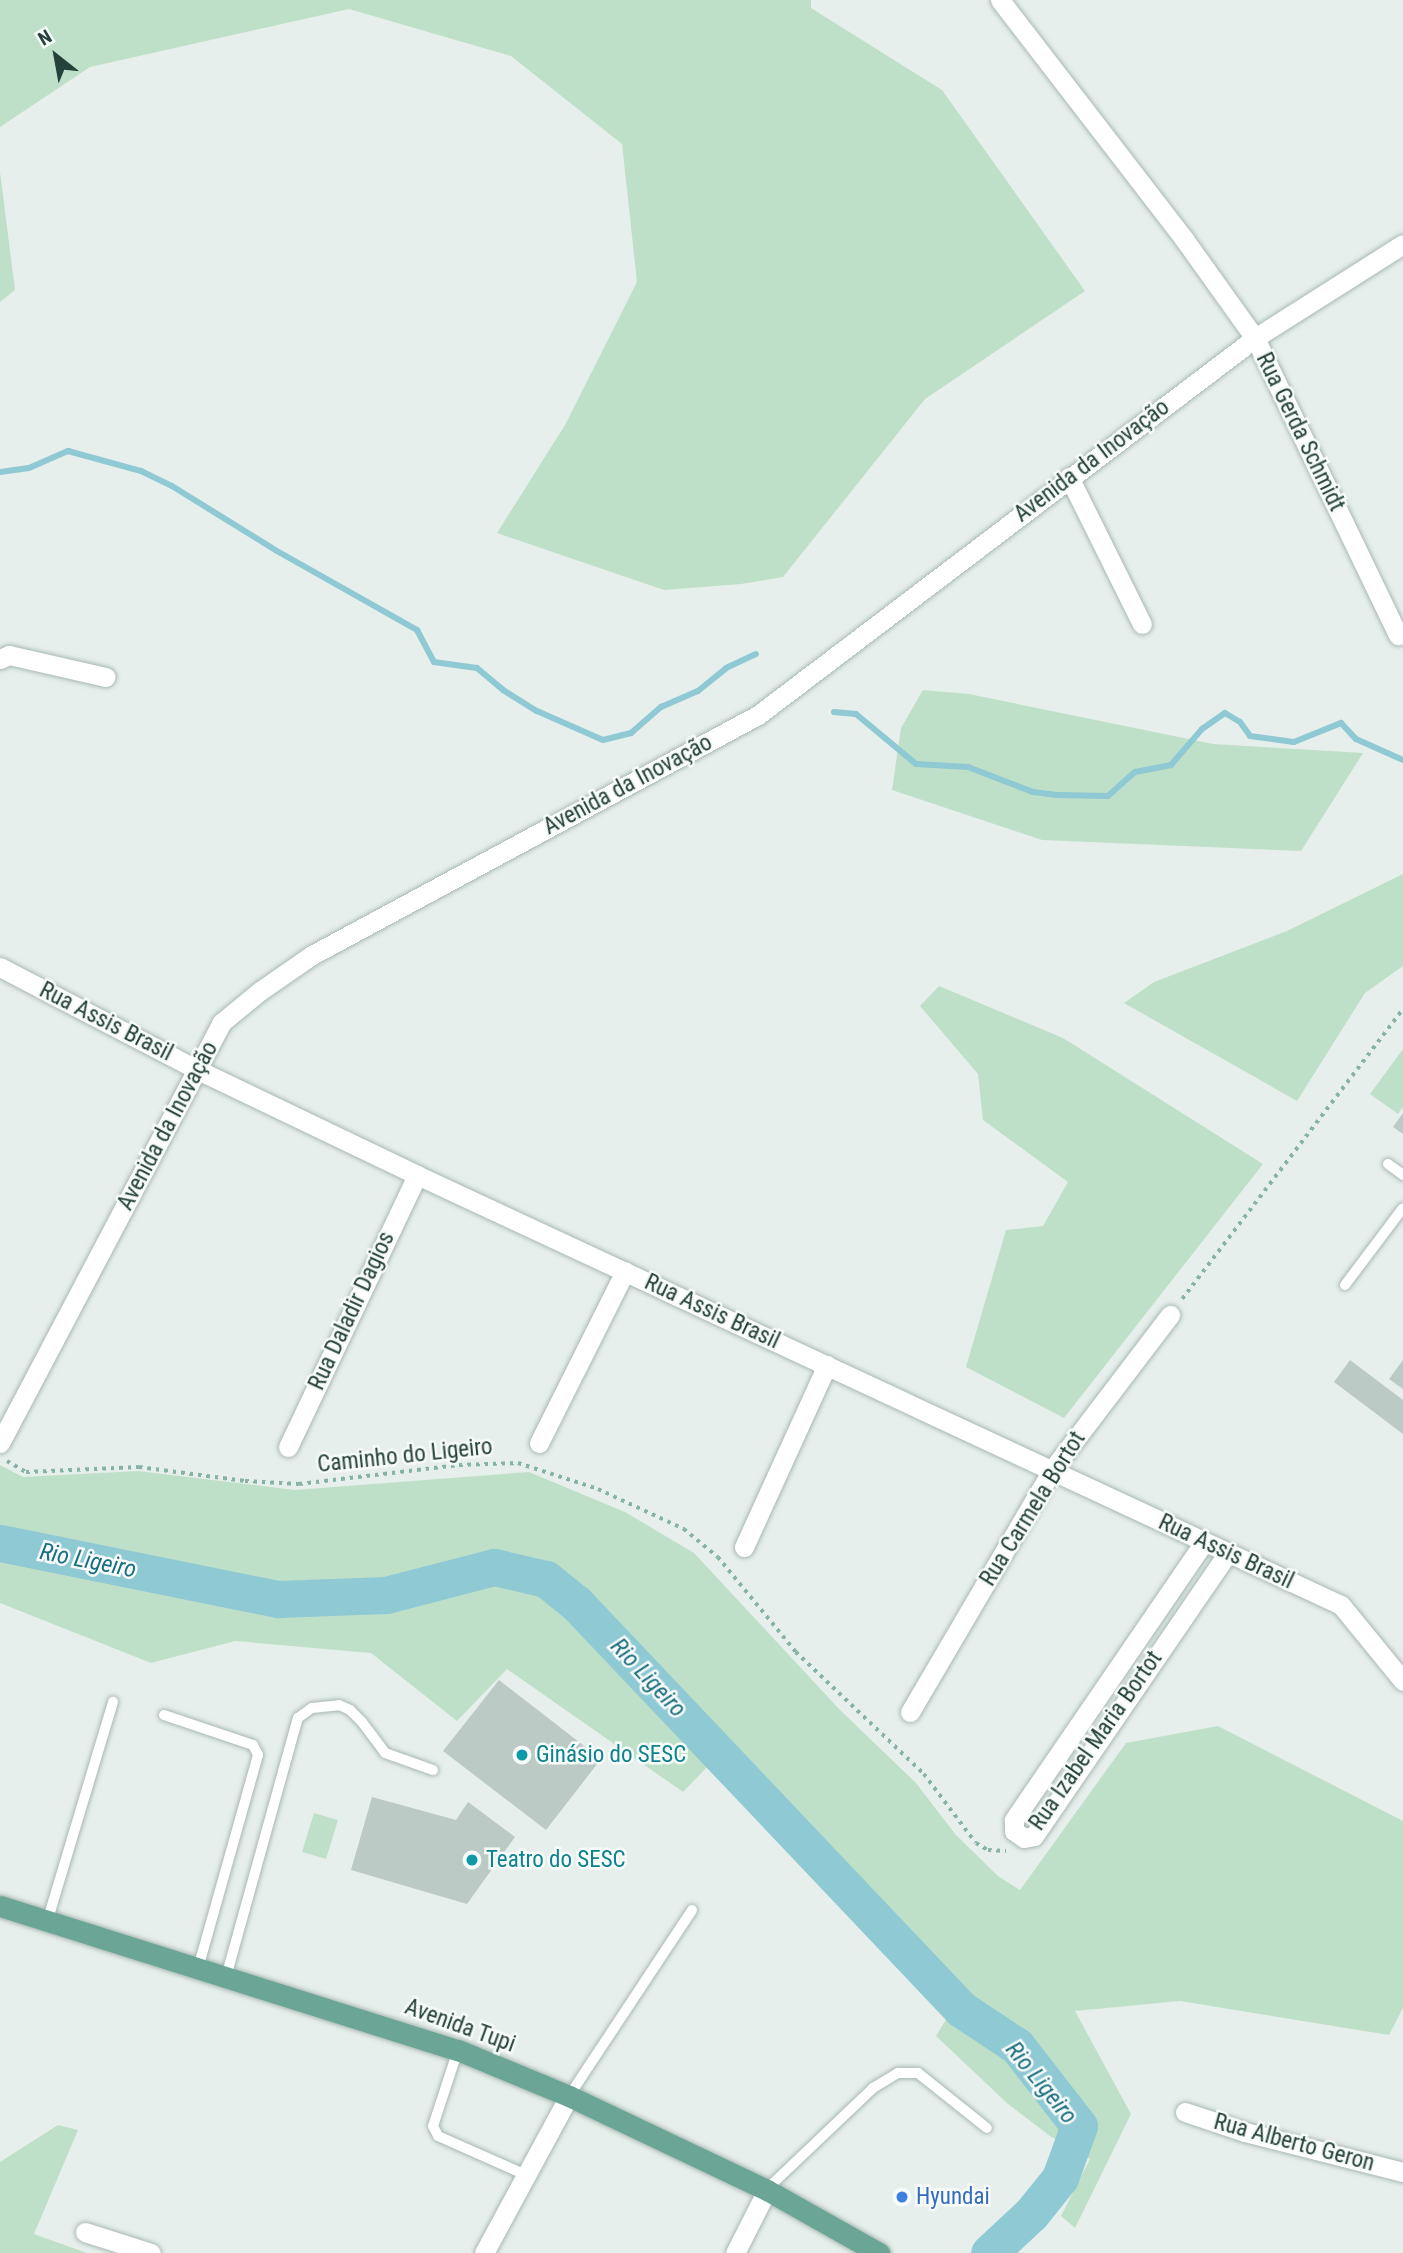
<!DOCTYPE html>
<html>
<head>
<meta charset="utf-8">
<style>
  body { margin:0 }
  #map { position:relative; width:1403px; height:2253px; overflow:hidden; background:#e6efeb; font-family:"Roboto Condensed",sans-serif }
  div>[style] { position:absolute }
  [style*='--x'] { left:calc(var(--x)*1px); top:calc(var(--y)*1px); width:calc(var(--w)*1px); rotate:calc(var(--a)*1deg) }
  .green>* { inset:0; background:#bfe0c8 }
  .stream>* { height:6px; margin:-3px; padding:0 3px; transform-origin:3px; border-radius:3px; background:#8ec9d4 }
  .river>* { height:37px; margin:-18.5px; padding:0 18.5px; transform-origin:18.5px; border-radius:18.5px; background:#8ec9d4 }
  .building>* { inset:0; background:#bbcac4 }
  .path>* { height:3.5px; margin-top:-1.75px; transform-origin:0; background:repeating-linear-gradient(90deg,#86b3a5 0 3.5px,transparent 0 8.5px) }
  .roads { filter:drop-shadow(0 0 2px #a8b8b2) drop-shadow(0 0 2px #a8b8b2) }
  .service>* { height:10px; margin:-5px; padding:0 5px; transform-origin:5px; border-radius:5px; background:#fff }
  .minor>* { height:19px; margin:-9.5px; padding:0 9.5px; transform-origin:9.5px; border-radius:9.5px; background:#fff }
  .primary>* { height:21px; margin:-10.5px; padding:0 10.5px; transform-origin:10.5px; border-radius:10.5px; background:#6aa596 }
  .dots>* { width:19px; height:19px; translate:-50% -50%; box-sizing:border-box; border:4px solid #f7fbf9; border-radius:50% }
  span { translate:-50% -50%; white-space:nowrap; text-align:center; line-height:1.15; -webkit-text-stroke:5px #f7fbf9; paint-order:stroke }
  .street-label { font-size:23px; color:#24423a }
  .culture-label { font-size:23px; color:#0d838f }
  .left { translate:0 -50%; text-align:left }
  .shop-label { font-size:23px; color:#366cbe }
  .water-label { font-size:24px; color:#1c6f80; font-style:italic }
  .north { position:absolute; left:21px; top:21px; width:70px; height:70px; -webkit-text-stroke:5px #f7fbf9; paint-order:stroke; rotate:329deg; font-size:19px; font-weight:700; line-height:28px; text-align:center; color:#24423a }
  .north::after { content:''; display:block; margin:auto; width:24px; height:32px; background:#24423a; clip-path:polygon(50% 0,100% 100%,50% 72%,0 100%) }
</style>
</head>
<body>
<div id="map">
  <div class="green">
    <div style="clip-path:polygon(0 0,811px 0,811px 8px,942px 90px,1085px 291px,925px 399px,783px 577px,741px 584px,664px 590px,497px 533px,565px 425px,637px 282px,622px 144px,511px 56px,349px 9px,90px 67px,0 127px)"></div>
    <div style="clip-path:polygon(0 172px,15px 290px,0 302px)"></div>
    <div style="clip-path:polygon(923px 690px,969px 694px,1213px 744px,1363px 753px,1301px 851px,1042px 840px,892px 790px,901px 728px)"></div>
    <div style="clip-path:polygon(1403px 874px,1403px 966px,1365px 993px,1297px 1101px,1124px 1003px,1154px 982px,1287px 931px)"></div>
    <div style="clip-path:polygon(939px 986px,1063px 1038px,1263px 1164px,1064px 1418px,966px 1367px,1006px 1230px,1043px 1226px,1068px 1182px,983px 1120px,978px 1074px,920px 1006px)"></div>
    <div style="clip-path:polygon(1403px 1049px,1403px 1107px,1398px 1114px,1370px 1094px)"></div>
    <div style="clip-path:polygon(0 1465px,23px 1477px,138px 1471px,295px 1490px,529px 1472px,625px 1512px,694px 1553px,840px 1710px,916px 1783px,956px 1835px,998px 1876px,1020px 1890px,1126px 1743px,1218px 1726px,1403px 1821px,1403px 2008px,1389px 2035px,1180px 2001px,1075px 2011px,1131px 2114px,1075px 2228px,1061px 2216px,1090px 2159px,1050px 2136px,1008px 2104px,936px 2036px,952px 2010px,713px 1761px,683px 1792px,507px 1669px,457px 1721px,371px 1653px,235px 1641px,151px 1663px,0 1603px)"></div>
    <div style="clip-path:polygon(314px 1813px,338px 1820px,326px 1859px,302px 1852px)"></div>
    <div style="clip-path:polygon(58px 2125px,78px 2130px,34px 2234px,87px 2253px,0 2253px,0 2162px)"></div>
  </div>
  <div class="stream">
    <div style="--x:0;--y:472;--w:29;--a:-8"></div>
    <div style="--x:29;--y:468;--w:43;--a:-23.6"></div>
    <div style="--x:68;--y:451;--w:76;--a:15.3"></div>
    <div style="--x:141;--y:471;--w:34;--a:26"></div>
    <div style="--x:172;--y:486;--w:123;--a:31.8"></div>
    <div style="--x:277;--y:551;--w:161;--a:29.4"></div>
    <div style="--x:417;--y:630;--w:36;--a:62"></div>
    <div style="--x:434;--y:662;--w:43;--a:7.9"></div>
    <div style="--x:477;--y:668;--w:34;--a:40"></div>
    <div style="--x:503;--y:690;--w:40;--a:32"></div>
    <div style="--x:537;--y:711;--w:72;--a:23.7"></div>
    <div style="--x:603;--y:740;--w:29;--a:-14"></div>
    <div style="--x:631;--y:733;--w:40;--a:-41"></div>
    <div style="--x:661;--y:707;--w:40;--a:-23.4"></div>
    <div style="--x:698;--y:691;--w:36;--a:-39"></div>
    <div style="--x:726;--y:668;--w:33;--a:-25"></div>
    <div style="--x:834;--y:712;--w:22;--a:5"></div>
    <div style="--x:856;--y:714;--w:78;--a:39.8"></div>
    <div style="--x:916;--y:764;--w:52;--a:3.3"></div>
    <div style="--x:968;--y:767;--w:70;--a:21"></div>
    <div style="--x:1033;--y:792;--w:24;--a:7"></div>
    <div style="--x:1057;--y:795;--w:51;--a:1.1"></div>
    <div style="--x:1108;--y:796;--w:36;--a:-42"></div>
    <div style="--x:1135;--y:772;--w:37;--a:-11"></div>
    <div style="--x:1171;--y:765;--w:48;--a:-49.3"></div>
    <div style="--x:1202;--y:729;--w:28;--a:-35"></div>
    <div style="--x:1225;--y:713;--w:17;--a:31"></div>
    <div style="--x:1240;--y:722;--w:17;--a:54"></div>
    <div style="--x:1250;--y:736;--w:44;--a:7.8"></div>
    <div style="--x:1294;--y:742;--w:51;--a:-22"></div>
    <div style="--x:1341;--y:723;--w:22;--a:47"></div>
    <div style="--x:1356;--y:739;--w:51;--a:24.1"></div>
  </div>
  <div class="river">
    <div style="--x:0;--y:1543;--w:284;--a:11.4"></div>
    <div style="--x:278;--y:1599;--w:108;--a:-2.1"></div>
    <div style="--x:386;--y:1595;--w:112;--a:-14.5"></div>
    <div style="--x:494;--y:1567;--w:53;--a:13"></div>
    <div style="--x:546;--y:1579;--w:38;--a:39"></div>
    <div style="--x:576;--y:1603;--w:560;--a:46.52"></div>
    <div style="--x:961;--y:2009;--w:67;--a:33.5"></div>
    <div style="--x:1017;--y:2046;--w:101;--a:52.2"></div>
    <div style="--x:1079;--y:2126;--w:55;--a:110.1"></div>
    <div style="--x:1060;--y:2178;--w:46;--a:128.9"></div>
    <div style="--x:1031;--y:2214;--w:57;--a:137.1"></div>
  </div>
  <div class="building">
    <div style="clip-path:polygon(1403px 1113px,1403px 1134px,1393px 1127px)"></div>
    <div style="clip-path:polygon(1350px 1360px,1403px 1400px,1403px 1434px,1334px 1382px)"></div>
    <div style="clip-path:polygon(1403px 1360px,1403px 1389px,1389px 1379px)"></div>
    <div style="clip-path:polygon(499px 1680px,601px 1759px,546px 1830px,443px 1751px)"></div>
    <div style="clip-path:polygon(372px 1797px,456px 1820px,468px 1802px,515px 1837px,467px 1904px,351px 1870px)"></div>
  </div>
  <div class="path">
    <div style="--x:1182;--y:1299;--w:365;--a:-52.7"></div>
    <div style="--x:7;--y:1461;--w:22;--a:30"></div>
    <div style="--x:26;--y:1472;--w:113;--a:-2.5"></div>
    <div style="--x:139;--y:1467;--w:107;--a:7.5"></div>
    <div style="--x:245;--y:1481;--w:54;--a:3.2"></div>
    <div style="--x:299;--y:1484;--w:161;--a:-6.8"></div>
    <div style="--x:459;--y:1465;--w:59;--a:-1.9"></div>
    <div style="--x:518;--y:1463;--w:84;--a:18"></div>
    <div style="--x:598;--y:1489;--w:95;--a:24.9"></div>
    <div style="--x:684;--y:1529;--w:44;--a:39.5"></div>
    <div style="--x:718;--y:1557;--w:123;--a:50.6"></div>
    <div style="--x:796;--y:1652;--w:177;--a:43.6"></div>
    <div style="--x:924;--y:1774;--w:86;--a:53"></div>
    <div style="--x:976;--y:1843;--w:14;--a:30"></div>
    <div style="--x:988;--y:1850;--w:18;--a:3"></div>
  </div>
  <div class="roads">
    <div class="service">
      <div style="--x:1388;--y:1164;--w:19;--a:36"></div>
      <div style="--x:1345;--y:1285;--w:96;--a:-53"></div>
      <div style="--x:164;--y:1715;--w:94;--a:18.6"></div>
      <div style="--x:253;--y:1745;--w:11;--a:63"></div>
      <div style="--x:258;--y:1755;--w:222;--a:105.7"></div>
      <div style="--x:47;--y:1922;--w:230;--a:-73.3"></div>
      <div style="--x:226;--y:1977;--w:269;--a:-74.5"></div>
      <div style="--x:298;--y:1718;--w:17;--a:-36"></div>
      <div style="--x:312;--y:1708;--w:27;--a:-6"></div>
      <div style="--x:339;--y:1705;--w:12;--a:24"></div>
      <div style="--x:350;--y:1710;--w:17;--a:45"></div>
      <div style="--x:362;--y:1722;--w:39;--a:53"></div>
      <div style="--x:385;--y:1753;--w:51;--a:19.5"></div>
      <div style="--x:458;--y:2050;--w:80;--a:108.2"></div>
      <div style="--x:433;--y:2126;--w:11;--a:63"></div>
      <div style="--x:438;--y:2136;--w:96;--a:23.9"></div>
      <div style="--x:569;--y:2096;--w:223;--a:-56.5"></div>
      <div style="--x:767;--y:2189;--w:146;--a:-43.6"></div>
      <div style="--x:873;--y:2088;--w:29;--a:-31"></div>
      <div style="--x:898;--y:2073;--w:20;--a:0"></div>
      <div style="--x:918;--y:2073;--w:88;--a:38.6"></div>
    </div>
    <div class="minor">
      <div style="--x:1000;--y:0;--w:302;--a:52.4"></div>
      <div style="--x:1184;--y:239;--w:122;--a:54.4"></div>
      <div style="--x:1255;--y:338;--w:330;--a:64.3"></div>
      <div style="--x:1069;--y:477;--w:164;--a:63.6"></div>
      <div style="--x:0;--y:659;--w:10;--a:-24"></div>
      <div style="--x:9;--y:655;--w:99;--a:12.8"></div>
      <div style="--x:0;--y:967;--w:223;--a:27.5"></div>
      <div style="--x:198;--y:1070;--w:243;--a:25.6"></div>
      <div style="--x:417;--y:1175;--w:1019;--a:24.96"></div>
      <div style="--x:1341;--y:1605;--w:98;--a:50.8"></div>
      <div style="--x:0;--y:1443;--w:475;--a:-62.2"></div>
      <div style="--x:221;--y:1023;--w:50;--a:-39.4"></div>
      <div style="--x:260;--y:991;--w:63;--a:-34.7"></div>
      <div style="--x:312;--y:955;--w:506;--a:-28.29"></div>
      <div style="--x:758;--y:715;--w:624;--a:-37.18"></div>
      <div style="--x:1255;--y:338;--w:175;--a:-32.4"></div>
      <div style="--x:539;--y:1443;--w:192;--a:-63.4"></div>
      <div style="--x:288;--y:1447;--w:301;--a:-64.6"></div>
      <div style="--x:1204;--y:1542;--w:337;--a:124.4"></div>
      <div style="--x:1014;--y:1820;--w:11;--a:90"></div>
      <div style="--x:1014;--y:1831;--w:12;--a:35"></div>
      <div style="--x:1024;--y:1838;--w:10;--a:-11"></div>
      <div style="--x:1034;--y:1836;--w:343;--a:-55.6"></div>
      <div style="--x:744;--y:1547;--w:200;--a:-65.5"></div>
      <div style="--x:910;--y:1712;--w:281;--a:-59.6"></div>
      <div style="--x:1052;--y:1470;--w:195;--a:-52.7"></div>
      <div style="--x:1185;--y:2112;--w:63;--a:18.4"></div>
      <div style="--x:1245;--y:2132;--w:163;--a:14.2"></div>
      <div style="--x:85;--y:2232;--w:69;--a:17.7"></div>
      <div style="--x:484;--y:2253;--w:179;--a:-61.6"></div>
      <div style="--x:735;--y:2253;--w:71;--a:-63.1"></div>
    </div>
    <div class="primary">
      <div style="--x:0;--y:1906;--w:480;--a:17.5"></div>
      <div style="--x:458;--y:2050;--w:120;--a:22.5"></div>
      <div style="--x:569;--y:2096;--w:219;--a:25.4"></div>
      <div style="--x:767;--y:2190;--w:129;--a:29.4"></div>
    </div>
  </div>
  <div class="dots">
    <div style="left:522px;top:1755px;background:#0f9aa8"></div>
    <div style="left:472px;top:1860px;background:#0f9aa8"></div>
    <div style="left:902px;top:2197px;background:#3f7fe0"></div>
  </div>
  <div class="street-label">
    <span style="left:1300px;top:432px;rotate:64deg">Rua Gerda Schmidt</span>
    <span style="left:1092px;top:461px;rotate:-37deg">Avenida da Inovação</span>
    <span style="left:628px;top:785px;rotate:-28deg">Avenida da Inovação</span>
    <span style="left:106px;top:1022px;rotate:27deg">Rua Assis Brasil</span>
    <span style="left:168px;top:1126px;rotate:-62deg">Avenida da Inovação</span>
    <span style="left:352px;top:1311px;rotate:-65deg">Rua Daladir Dagios</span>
    <span style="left:712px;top:1312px;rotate:25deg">Rua Assis Brasil</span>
    <span style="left:405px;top:1456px;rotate:-6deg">Caminho do Ligeiro</span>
    <span style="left:1033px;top:1509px;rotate:-58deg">Rua Carmela Bortot</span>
    <span style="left:1226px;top:1552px;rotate:25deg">Rua Assis Brasil</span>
    <span style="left:1096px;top:1741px;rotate:-55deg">Rua Izabel Maria Bortot</span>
    <span style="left:460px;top:2026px;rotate:20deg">Avenida Tupi</span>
    <span style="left:1294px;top:2143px;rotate:15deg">Rua Alberto Geron</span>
  </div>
  <div class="culture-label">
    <span class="left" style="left:536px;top:1755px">Ginásio do SESC</span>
    <span class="left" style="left:486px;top:1860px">Teatro do SESC</span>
  </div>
  <div class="shop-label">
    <span class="left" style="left:916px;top:2197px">Hyundai</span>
  </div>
  <div class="water-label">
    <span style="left:88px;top:1561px;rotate:11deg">Rio Ligeiro</span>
    <span style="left:648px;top:1678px;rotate:47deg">Rio Ligeiro</span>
    <span style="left:1041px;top:2083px;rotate:51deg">Rio Ligeiro</span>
  </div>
  <div class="north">N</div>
</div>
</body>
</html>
